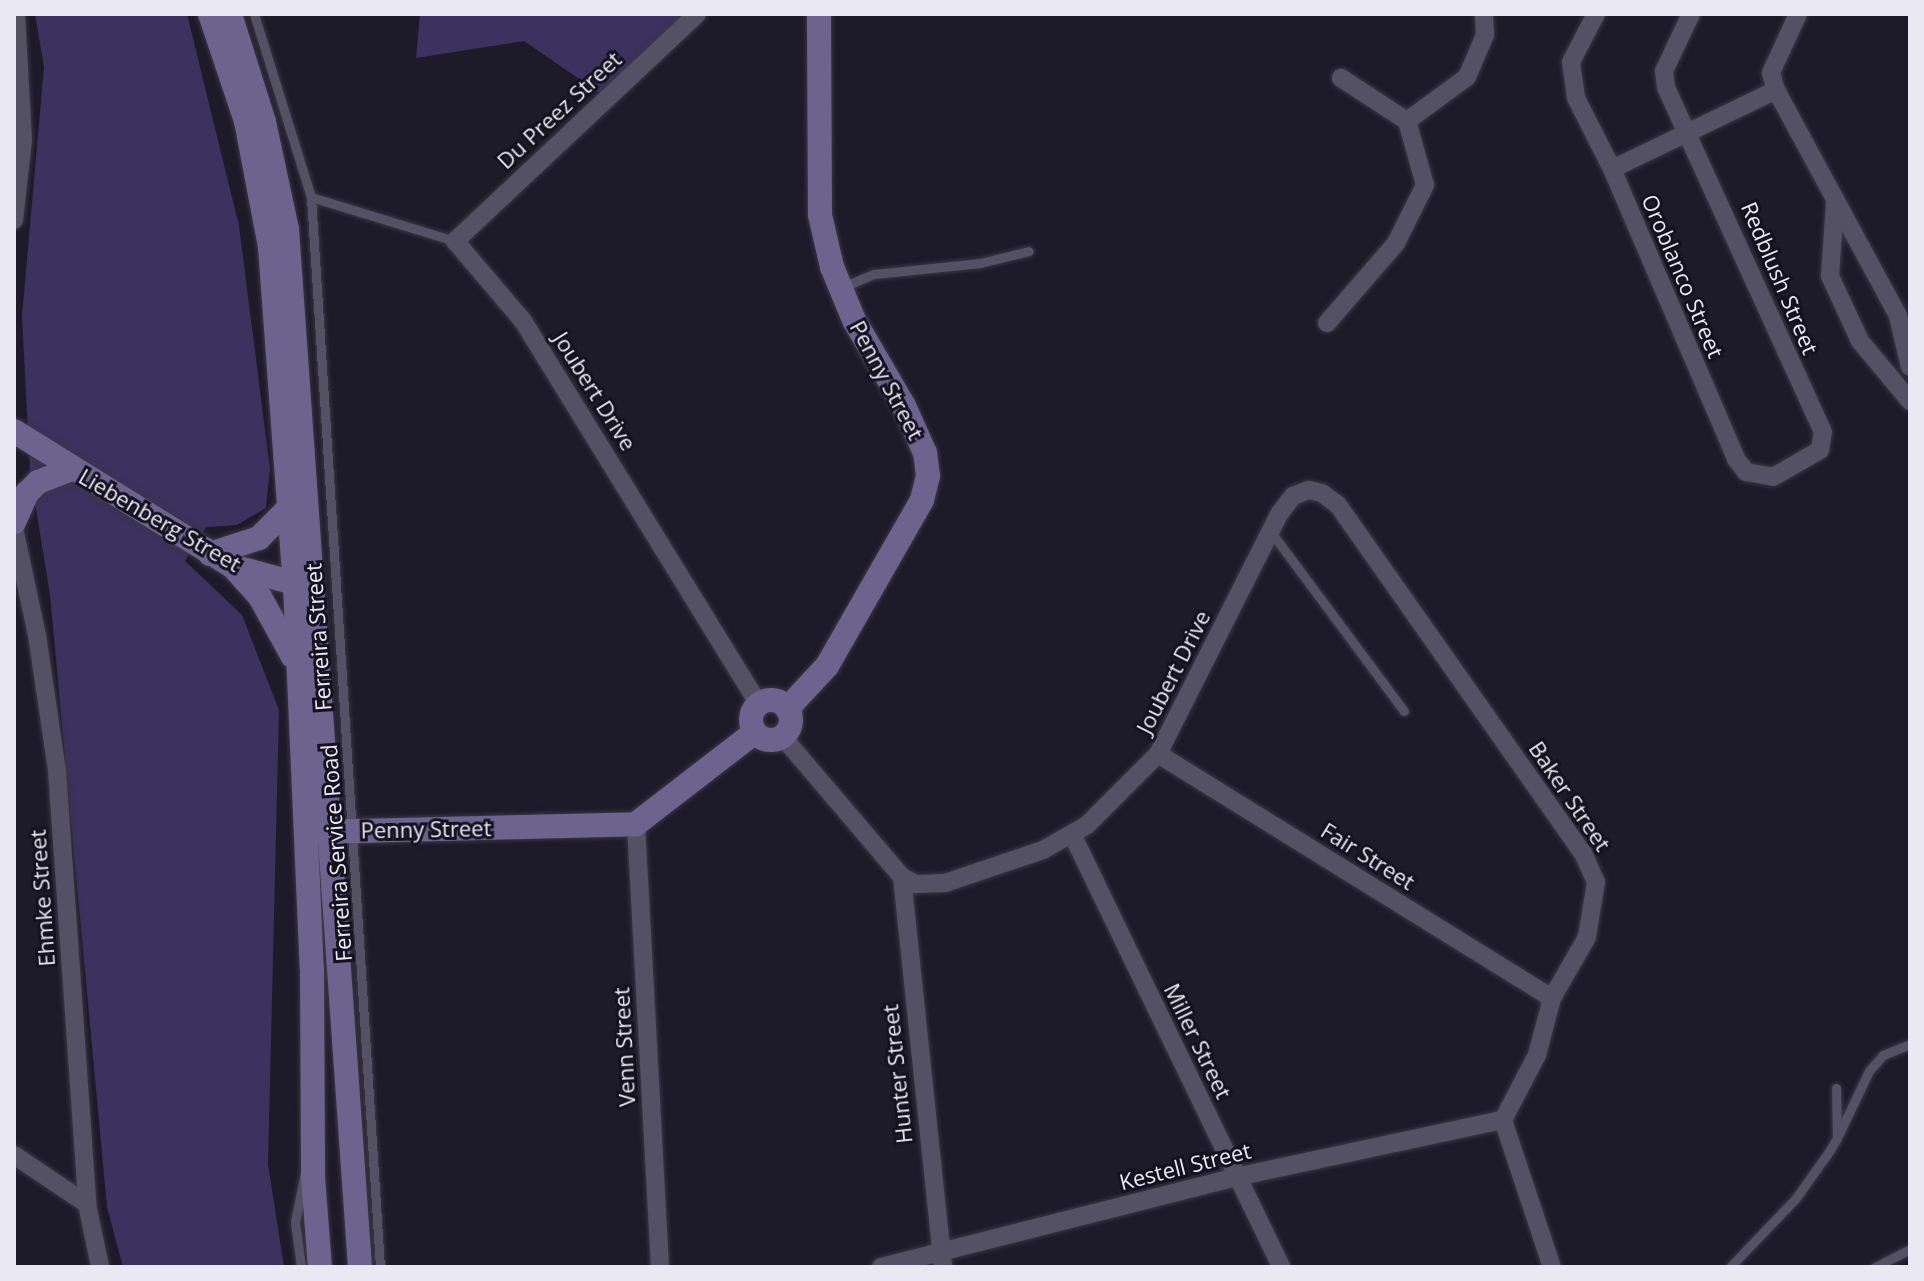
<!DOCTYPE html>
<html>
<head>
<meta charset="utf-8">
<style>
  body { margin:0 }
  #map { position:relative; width:1924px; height:1281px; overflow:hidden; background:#1d1a2a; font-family:"Open Sans",sans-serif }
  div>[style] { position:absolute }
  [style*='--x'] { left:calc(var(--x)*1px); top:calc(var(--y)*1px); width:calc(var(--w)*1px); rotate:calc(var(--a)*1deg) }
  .green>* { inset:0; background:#3b325f }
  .roads { filter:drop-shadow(0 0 2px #3a3744) drop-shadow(0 0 2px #3a3744) }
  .lane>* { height:9px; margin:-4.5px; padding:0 4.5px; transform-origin:4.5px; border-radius:4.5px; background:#545164 }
  .street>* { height:18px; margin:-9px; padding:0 9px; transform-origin:9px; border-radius:9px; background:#545164 }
  .secondary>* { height:24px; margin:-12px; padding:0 12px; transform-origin:12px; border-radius:12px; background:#6c648f }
  .secondary>.ring { margin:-12px; padding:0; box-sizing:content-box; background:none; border:24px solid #6c648f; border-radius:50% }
  span { translate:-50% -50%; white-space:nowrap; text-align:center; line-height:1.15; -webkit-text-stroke:6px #141120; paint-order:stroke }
  .street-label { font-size:22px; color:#e9e8f3 }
  .frame { position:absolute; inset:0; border:16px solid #e9e8f3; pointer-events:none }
</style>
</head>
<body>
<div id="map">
  <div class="green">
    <div style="clip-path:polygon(35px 14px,187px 14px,239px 226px,270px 469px,266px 508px,237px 525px,206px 527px,185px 561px,242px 615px,279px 710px,268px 1164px,284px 1267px,123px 1267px,107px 1207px,50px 595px,30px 471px,22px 316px,44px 67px)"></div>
    <div style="clip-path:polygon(420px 14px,692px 14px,607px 98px,524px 41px,416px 58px)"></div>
  </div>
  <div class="roads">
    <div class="lane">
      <div style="--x:254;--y:14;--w:192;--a:72.7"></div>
      <div style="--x:311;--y:197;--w:1072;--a:86.31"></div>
      <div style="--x:311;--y:197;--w:151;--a:17"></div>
      <div style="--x:843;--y:287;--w:34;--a:-23"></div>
      <div style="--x:874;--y:274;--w:107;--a:-5.9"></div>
      <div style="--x:980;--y:263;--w:50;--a:-13.8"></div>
      <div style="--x:1271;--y:532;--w:223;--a:53.4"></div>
      <div style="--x:1837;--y:1138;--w:74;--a:-64.5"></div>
      <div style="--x:1869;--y:1071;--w:21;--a:-49"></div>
      <div style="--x:1883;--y:1055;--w:29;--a:-22"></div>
      <div style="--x:301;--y:1267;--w:45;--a:-97.6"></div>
      <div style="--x:295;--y:1222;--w:51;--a:-78.7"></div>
      <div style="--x:1730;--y:1267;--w:95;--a:-46.3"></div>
      <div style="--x:1796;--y:1198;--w:59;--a:-54.7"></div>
      <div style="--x:1830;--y:1150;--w:14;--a:-60"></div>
      <div style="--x:1837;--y:1138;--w:50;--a:-91.1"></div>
      <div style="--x:1875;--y:1267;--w:39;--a:-27"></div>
    </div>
    <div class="street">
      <div style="--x:697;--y:14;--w:332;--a:136.8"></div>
      <div style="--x:455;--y:241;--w:105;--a:49.6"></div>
      <div style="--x:523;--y:321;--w:450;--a:58.4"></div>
      <div style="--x:1596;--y:14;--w:54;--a:117.5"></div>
      <div style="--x:1571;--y:62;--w:36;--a:82"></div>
      <div style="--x:1576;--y:98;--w:80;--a:63.1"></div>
      <div style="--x:1612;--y:169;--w:315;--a:66.8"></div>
      <div style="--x:1736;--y:459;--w:16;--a:52"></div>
      <div style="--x:1746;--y:472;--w:27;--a:10"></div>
      <div style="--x:1773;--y:477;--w:54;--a:-29.9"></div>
      <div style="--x:1820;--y:450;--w:18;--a:-81"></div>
      <div style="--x:1823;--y:432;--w:379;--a:-114.5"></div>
      <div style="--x:1666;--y:87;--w:16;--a:-97"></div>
      <div style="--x:1664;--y:71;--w:63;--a:-64.7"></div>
      <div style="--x:1798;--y:14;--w:65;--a:114.6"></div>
      <div style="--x:1771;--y:73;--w:18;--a:74"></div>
      <div style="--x:1776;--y:90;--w:257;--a:61.6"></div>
      <div style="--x:1898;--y:316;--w:52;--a:76.8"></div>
      <div style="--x:1407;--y:121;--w:74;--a:-36.3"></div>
      <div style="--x:1467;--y:77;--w:46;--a:-66.8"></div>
      <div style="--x:1485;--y:35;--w:21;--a:-93"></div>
      <div style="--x:1612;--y:169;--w:182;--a:-25.7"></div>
      <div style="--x:1835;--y:204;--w:72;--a:94"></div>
      <div style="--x:1830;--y:276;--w:72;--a:65.2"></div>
      <div style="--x:1860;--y:341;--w:78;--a:50.2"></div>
      <div style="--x:14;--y:220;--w:81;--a:-83.6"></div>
      <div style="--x:23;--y:140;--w:126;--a:-93.2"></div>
      <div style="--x:1327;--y:323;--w:106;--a:-49.2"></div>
      <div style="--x:1396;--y:243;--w:65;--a:-63.4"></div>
      <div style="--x:1425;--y:185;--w:66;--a:-105.7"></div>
      <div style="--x:1407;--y:121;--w:79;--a:-146.9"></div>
      <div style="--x:14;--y:528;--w:109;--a:77.9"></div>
      <div style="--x:37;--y:635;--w:136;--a:81.6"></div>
      <div style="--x:57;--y:770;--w:435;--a:86"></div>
      <div style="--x:87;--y:1204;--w:64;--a:78.3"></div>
      <div style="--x:782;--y:736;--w:185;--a:49.6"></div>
      <div style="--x:902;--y:877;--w:16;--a:27"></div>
      <div style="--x:916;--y:884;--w:29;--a:-2"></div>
      <div style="--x:945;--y:883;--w:103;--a:-18.6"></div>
      <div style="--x:1043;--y:850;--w:51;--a:-29.6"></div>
      <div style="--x:1087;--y:825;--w:100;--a:-45"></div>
      <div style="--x:1158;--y:754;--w:270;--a:-63.2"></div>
      <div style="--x:1280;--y:513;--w:21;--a:-53"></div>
      <div style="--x:1293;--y:496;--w:17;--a:-21"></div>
      <div style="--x:1309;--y:490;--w:13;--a:13"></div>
      <div style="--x:1322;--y:493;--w:20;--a:37"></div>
      <div style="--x:1338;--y:505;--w:426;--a:54.9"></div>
      <div style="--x:1583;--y:853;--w:32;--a:66"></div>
      <div style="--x:1596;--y:882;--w:56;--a:99.3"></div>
      <div style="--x:1587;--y:937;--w:70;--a:119.8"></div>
      <div style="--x:1552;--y:998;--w:59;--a:104.7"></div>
      <div style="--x:1537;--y:1055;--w:73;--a:117.6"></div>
      <div style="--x:1503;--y:1120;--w:155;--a:71.6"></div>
      <div style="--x:1158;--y:754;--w:463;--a:31.8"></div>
      <div style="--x:636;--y:824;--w:444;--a:86.9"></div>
      <div style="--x:1072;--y:834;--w:481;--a:64.2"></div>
      <div style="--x:902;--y:877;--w:392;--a:84"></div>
      <div style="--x:14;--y:1155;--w:88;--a:33.9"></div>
      <div style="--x:881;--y:1267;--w:366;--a:-14.2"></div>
      <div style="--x:1236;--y:1177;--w:273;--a:-12.1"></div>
    </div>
    <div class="secondary">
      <div style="--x:210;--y:14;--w:113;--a:71.4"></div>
      <div style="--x:246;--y:121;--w:128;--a:79.2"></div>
      <div style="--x:270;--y:247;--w:339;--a:85.8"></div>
      <div style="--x:295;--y:585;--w:384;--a:87.5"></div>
      <div style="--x:312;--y:969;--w:208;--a:89.7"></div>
      <div style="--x:313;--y:1177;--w:90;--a:85.6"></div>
      <div style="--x:230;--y:14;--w:113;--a:72.5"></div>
      <div style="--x:264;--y:122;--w:109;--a:77.9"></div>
      <div style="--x:287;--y:229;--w:1041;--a:85.98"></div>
      <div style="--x:14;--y:431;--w:256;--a:31.8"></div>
      <div style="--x:232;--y:566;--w:80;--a:15.3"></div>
      <div style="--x:14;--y:522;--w:32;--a:-66"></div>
      <div style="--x:27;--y:493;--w:16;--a:-45"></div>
      <div style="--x:38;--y:482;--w:36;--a:-21"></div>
      <div style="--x:210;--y:554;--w:52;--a:-18.1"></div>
      <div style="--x:259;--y:538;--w:42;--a:-45"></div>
      <div style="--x:234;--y:568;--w:39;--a:48"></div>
      <div style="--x:260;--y:597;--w:68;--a:61.2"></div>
      <div class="ring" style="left:751px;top:700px;width:16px;height:16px"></div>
      <div style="--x:787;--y:709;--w:59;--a:-47.1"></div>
      <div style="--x:827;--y:666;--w:191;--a:-60.2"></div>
      <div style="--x:922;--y:500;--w:25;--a:-76"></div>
      <div style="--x:928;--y:476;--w:23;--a:-97"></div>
      <div style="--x:925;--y:453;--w:51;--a:-114.1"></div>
      <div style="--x:904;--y:406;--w:99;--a:-120.2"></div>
      <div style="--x:854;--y:320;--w:57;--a:-112.5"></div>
      <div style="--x:832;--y:267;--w:53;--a:-103"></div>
      <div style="--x:820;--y:215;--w:201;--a:-90.3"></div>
      <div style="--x:317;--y:832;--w:319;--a:-1.4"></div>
      <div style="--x:636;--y:824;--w:150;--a:-37.7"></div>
    </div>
  </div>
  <div class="street-label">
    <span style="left:559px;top:110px;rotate:-43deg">Du Preez Street</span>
    <span style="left:1683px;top:276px;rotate:67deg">Oroblanco Street</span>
    <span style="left:1780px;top:278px;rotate:67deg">Redblush Street</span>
    <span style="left:887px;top:380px;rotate:62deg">Penny Street</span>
    <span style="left:595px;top:391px;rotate:58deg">Joubert Drive</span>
    <span style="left:160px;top:520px;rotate:30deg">Liebenberg Street</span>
    <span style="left:318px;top:637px;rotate:-94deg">Ferreira Street</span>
    <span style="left:1173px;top:672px;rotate:-63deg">Joubert Drive</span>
    <span style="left:1570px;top:796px;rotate:56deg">Baker Street</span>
    <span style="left:426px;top:829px;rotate:-1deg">Penny Street</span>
    <span style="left:336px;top:853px;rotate:-94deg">Ferreira Service Road</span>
    <span style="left:1368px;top:856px;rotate:32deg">Fair Street</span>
    <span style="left:42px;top:898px;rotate:-94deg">Ehmke Street</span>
    <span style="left:1198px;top:1041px;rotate:64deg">Miller Street</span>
    <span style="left:624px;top:1047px;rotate:-93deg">Venn Street</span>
    <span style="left:897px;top:1074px;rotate:-96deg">Hunter Street</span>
    <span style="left:1185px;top:1166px;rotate:-14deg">Kestell Street</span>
  </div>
  <div class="frame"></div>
</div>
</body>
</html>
